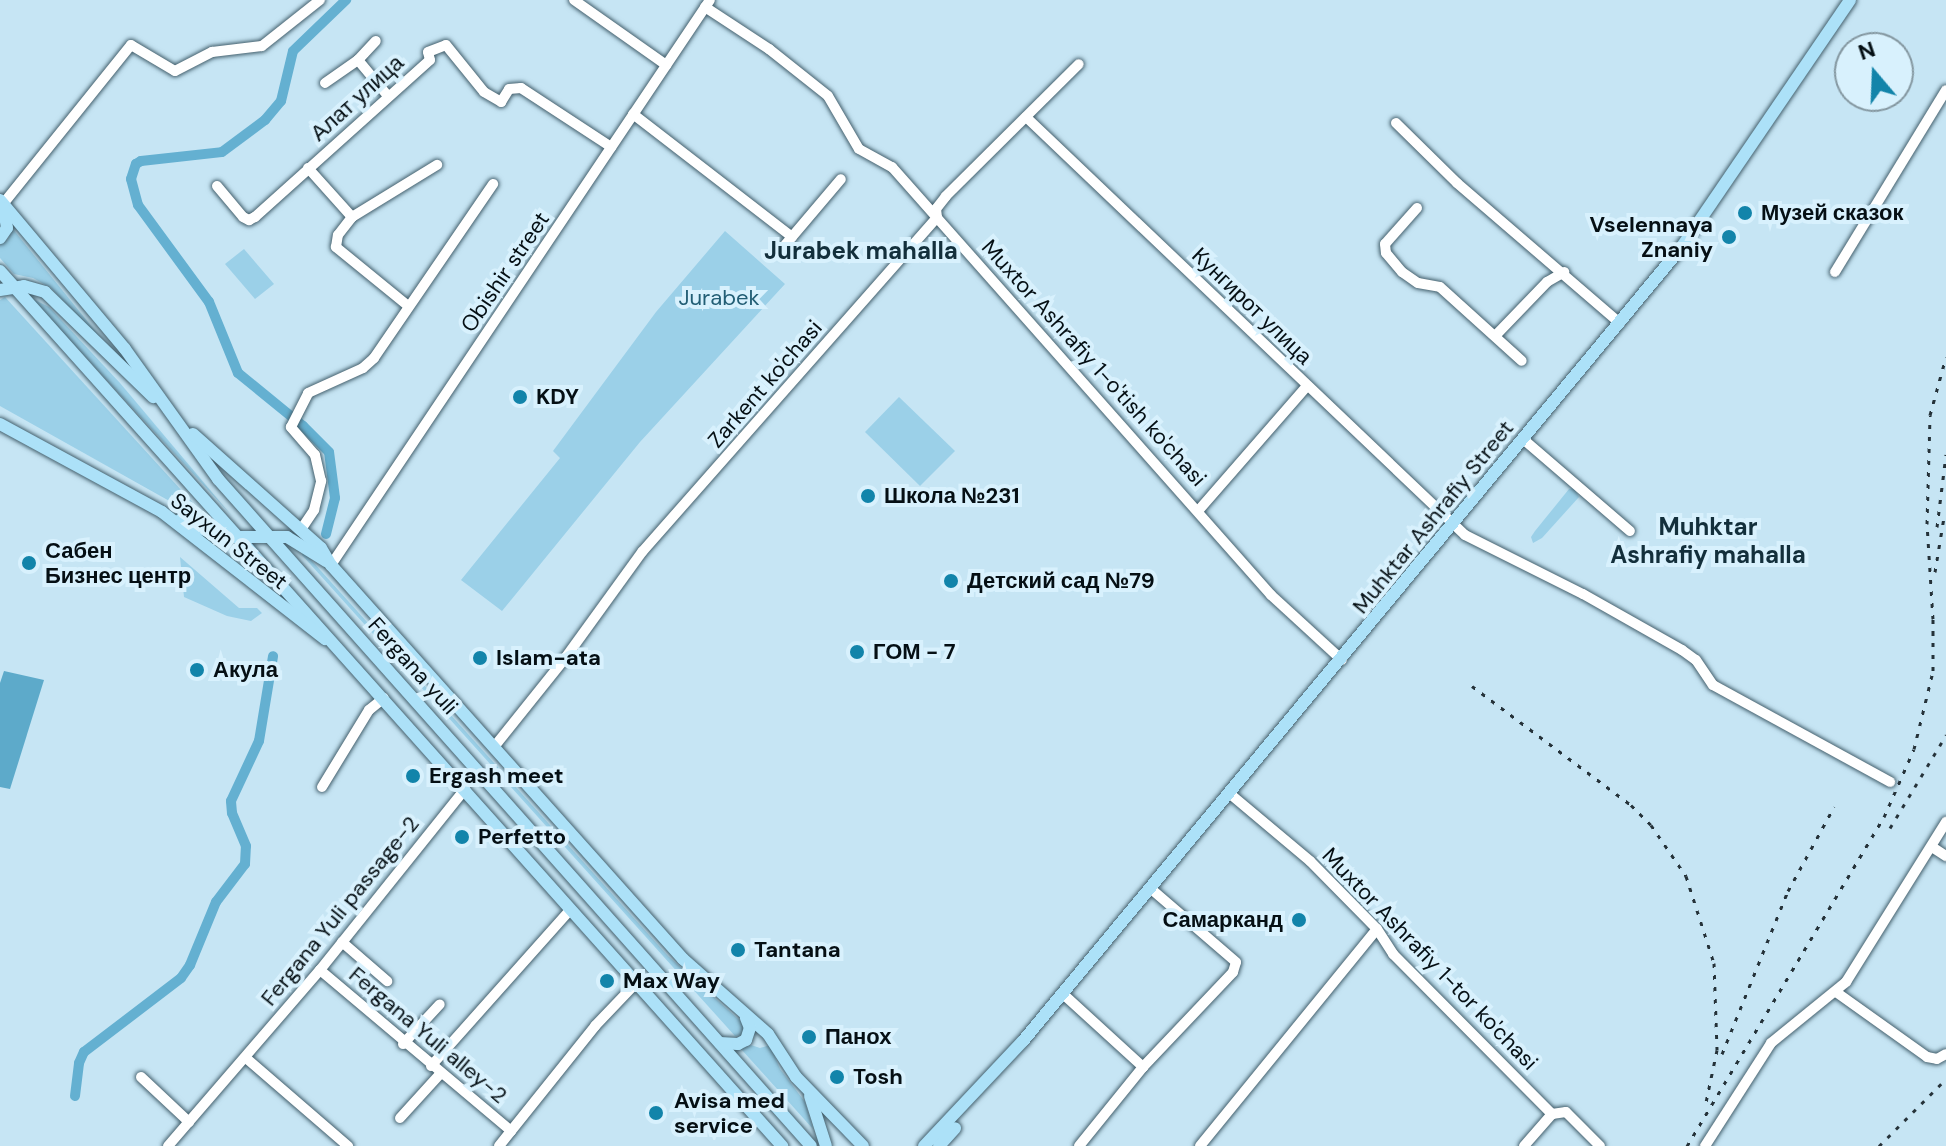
<!DOCTYPE html>
<html>
<head>
<meta charset="utf-8">
<style>
  body { margin:0 }
  #map { position:relative; width:1946px; height:1146px; overflow:hidden; background:#c6e5f4; font-family:"DM Sans",sans-serif }
  div>[style] { position:absolute }
  [style*='--x'] { left:calc(var(--x)*1px); top:calc(var(--y)*1px); width:calc(var(--w)*1px); rotate:calc(var(--a)*1deg) }
  .green>* { inset:0; background:#9bd0e8 }
  .forest>* { inset:0; background:#5daaca }
  .canal>* { height:10px; margin:-5px; padding:0 5px; transform-origin:5px; border-radius:5px; background:#64b0d1 }
  .roads { filter:drop-shadow(0 0 2px #44606d) drop-shadow(0 0 2px #44606d) }
  .minor>* { height:10px; margin:-5px; padding:0 5px; transform-origin:5px; border-radius:5px; background:#fff }
  .major>* { height:12px; margin:-6px; padding:0 6px; transform-origin:6px; border-radius:6px; background:#ace1f8 }
  .rail>* { height:3px; margin-top:-1.5px; transform-origin:0; background:repeating-linear-gradient(90deg,#253239 0 4px,transparent 0 12px) }
  .dots>* { width:22px; height:22px; translate:-50% -50%; box-sizing:border-box; border:4px solid #d8f1fd; border-radius:50% }
  span { translate:-50% -50%; white-space:nowrap; text-align:center; line-height:1.15; -webkit-text-stroke:8px #d8f1fd; paint-order:stroke }
  .street-label { font-size:22px; color:#050f14 }
  .poi-label { font-size:22px; color:#050f14; font-weight:700 }
  .left { translate:0 -50%; text-align:left }
  .right { translate:-100% -50%; text-align:right }
  .park-label { font-size:22px; color:#225e75 }
  .neighbourhood-label { font-size:24px; color:#132f3b; font-weight:700 }
  .north { position:absolute; left:1834px; top:32px; width:80px; height:80px; box-sizing:border-box; background:#d8f1fd; border:2px solid #8497a0; border-radius:50%; rotate:341deg; font-size:22px; font-weight:700; line-height:32px; text-align:center; color:#050f14 }
  .north::after { content:''; display:block; margin:auto; width:28px; height:36px; background:#1284aa; clip-path:polygon(50% 0,100% 100%,50% 72%,0 100%) }
</style>
</head>
<body>
<div id="map">
  <div class="green">
    <div style="clip-path:polygon(12px 228px,113px 353px,51px 288px,33px 278px,14px 274px,0 258px,0 245px,8px 239px)"></div>
    <div style="clip-path:polygon(725px 231px,785px 284px,640px 442px,502px 611px,461px 580px,560px 458px,553px 451px,656px 312px)"></div>
    <div style="clip-path:polygon(244px 249px,274px 284px,255px 299px,225px 264px)"></div>
    <div style="clip-path:polygon(5px 297px,214px 526px,0 406px,0 300px)"></div>
    <div style="clip-path:polygon(31px 298px,49px 307px,120px 383px,232px 516px)"></div>
    <div style="clip-path:polygon(899px 397px,955px 451px,920px 486px,865px 432px)"></div>
    <div style="clip-path:polygon(1574px 488px,1579px 497px,1542px 538px,1533px 543px,1531px 537px,1535px 531px,1569px 489px)"></div>
    <div style="clip-path:polygon(303px 551px,668px 956px,746px 1026px,743px 1035px,735px 1036px,302px 555px)"></div>
    <div style="clip-path:polygon(180px 557px,239px 608px,257px 608px,262px 613px,251px 621px,227px 616px,184px 597px)"></div>
    <div style="clip-path:polygon(751px 1045px,760px 1048px,770px 1045px,780px 1069px,805px 1102px,813px 1129px,741px 1049px)"></div>
  </div>
  <div class="forest">
    <div style="clip-path:polygon(4px 671px,44px 680px,10px 789px,0 787px,0 683px)"></div>
  </div>
  <div class="canal">
    <div style="--x:326;--y:534;--w:37;--a:-76"></div>
    <div style="--x:335;--y:498;--w:46;--a:-97.4"></div>
    <div style="--x:329;--y:452;--w:37;--a:-135"></div>
    <div style="--x:303;--y:426;--w:84;--a:-140.8"></div>
    <div style="--x:238;--y:373;--w:77;--a:-112.2"></div>
    <div style="--x:209;--y:302;--w:120;--a:-126.2"></div>
    <div style="--x:138;--y:205;--w:27;--a:-105"></div>
    <div style="--x:131;--y:179;--w:16;--a:-72"></div>
    <div style="--x:136;--y:164;--w:6;--a:-31"></div>
    <div style="--x:141;--y:161;--w:81;--a:-6.3"></div>
    <div style="--x:222;--y:152;--w:54;--a:-36.7"></div>
    <div style="--x:265;--y:120;--w:25;--a:-50"></div>
    <div style="--x:281;--y:101;--w:51;--a:-76.5"></div>
    <div style="--x:293;--y:51;--w:74;--a:-43.9"></div>
    <div style="--x:75;--y:1096;--w:33;--a:-83"></div>
    <div style="--x:79;--y:1063;--w:12;--a:-66"></div>
    <div style="--x:84;--y:1052;--w:122;--a:-37.3"></div>
    <div style="--x:181;--y:978;--w:16;--a:-55"></div>
    <div style="--x:190;--y:965;--w:68;--a:-67.6"></div>
    <div style="--x:216;--y:902;--w:48;--a:-52.7"></div>
    <div style="--x:245;--y:864;--w:18;--a:-87"></div>
    <div style="--x:246;--y:846;--w:36;--a:-113"></div>
    <div style="--x:232;--y:813;--w:12;--a:-95"></div>
    <div style="--x:231;--y:801;--w:66;--a:-65"></div>
    <div style="--x:259;--y:741;--w:86;--a:-80.6"></div>
  </div>
  <div class="roads">
    <div class="minor">
      <div style="--x:574;--y:0;--w:113;--a:35.2"></div>
      <div style="--x:705;--y:7;--w:77;--a:33.3"></div>
      <div style="--x:769;--y:49;--w:75;--a:38.5"></div>
      <div style="--x:828;--y:96;--w:61;--a:59.7"></div>
      <div style="--x:859;--y:149;--w:38;--a:29"></div>
      <div style="--x:892;--y:167;--w:572;--a:48.47"></div>
      <div style="--x:1271;--y:595;--w:96;--a:42.5"></div>
      <div style="--x:358;--y:60;--w:47;--a:50.2"></div>
      <div style="--x:325;--y:83;--w:40;--a:-34.9"></div>
      <div style="--x:358;--y:60;--w:26;--a:-47"></div>
      <div style="--x:633;--y:114;--w:201;--a:37.7"></div>
      <div style="--x:1026;--y:117;--w:606;--a:43.6"></div>
      <div style="--x:1465;--y:535;--w:132;--a:26.6"></div>
      <div style="--x:1583;--y:594;--w:114;--a:29.5"></div>
      <div style="--x:1682;--y:650;--w:17;--a:36"></div>
      <div style="--x:1696;--y:660;--w:30;--a:56"></div>
      <div style="--x:1713;--y:685;--w:202;--a:28.7"></div>
      <div style="--x:1396;--y:123;--w:86;--a:44.5"></div>
      <div style="--x:1457;--y:183;--w:215;--a:40.7"></div>
      <div style="--x:308;--y:168;--w:66;--a:48.1"></div>
      <div style="--x:217;--y:186;--w:40;--a:50"></div>
      <div style="--x:243;--y:217;--w:7;--a:27"></div>
      <div style="--x:249;--y:220;--w:7;--a:-27"></div>
      <div style="--x:255;--y:217;--w:235;--a:-41.9"></div>
      <div style="--x:430;--y:60;--w:8;--a:-104"></div>
      <div style="--x:428;--y:52;--w:19;--a:-21"></div>
      <div style="--x:446;--y:45;--w:60;--a:51"></div>
      <div style="--x:484;--y:92;--w:20;--a:30"></div>
      <div style="--x:501;--y:102;--w:15;--a:-58"></div>
      <div style="--x:509;--y:89;--w:12;--a:-5"></div>
      <div style="--x:521;--y:88;--w:108;--a:33.2"></div>
      <div style="--x:3;--y:204;--w:204;--a:-51.2"></div>
      <div style="--x:131;--y:45;--w:51;--a:30.6"></div>
      <div style="--x:175;--y:71;--w:42;--a:-27.2"></div>
      <div style="--x:212;--y:52;--w:50;--a:-6.8"></div>
      <div style="--x:262;--y:46;--w:74;--a:-38.4"></div>
      <div style="--x:1417;--y:208;--w:48;--a:131.6"></div>
      <div style="--x:1385;--y:244;--w:9;--a:84"></div>
      <div style="--x:1386;--y:253;--w:25;--a:50"></div>
      <div style="--x:1402;--y:272;--w:19;--a:35"></div>
      <div style="--x:1418;--y:283;--w:22;--a:10"></div>
      <div style="--x:1440;--y:287;--w:110;--a:42.1"></div>
      <div style="--x:780;--y:251;--w:94;--a:-49.7"></div>
      <div style="--x:1835;--y:272;--w:213;--a:-58.6"></div>
      <div style="--x:407;--y:305;--w:92;--a:-140.8"></div>
      <div style="--x:336;--y:247;--w:12;--a:-81"></div>
      <div style="--x:338;--y:235;--w:23;--a:-52"></div>
      <div style="--x:352;--y:217;--w:100;--a:-31.5"></div>
      <div style="--x:1496;--y:335;--w:74;--a:-46.1"></div>
      <div style="--x:1547;--y:282;--w:20;--a:-30"></div>
      <div style="--x:1523;--y:439;--w:141;--a:40.7"></div>
      <div style="--x:1198;--y:511;--w:166;--a:-48.9"></div>
      <div style="--x:302;--y:528;--w:22;--a:-56"></div>
      <div style="--x:314;--y:510;--w:30;--a:-76"></div>
      <div style="--x:321;--y:481;--w:27;--a:-103"></div>
      <div style="--x:315;--y:455;--w:37;--a:-131"></div>
      <div style="--x:291;--y:427;--w:38;--a:-63"></div>
      <div style="--x:308;--y:393;--w:60;--a:-24.4"></div>
      <div style="--x:363;--y:368;--w:15;--a:-42"></div>
      <div style="--x:374;--y:358;--w:211;--a:-55.6"></div>
      <div style="--x:331;--y:565;--w:680;--a:-56.15"></div>
      <div style="--x:494;--y:747;--w:115;--a:-51.3"></div>
      <div style="--x:566;--y:657;--w:130;--a:-54.1"></div>
      <div style="--x:642;--y:552;--w:446;--a:-48.6"></div>
      <div style="--x:937;--y:217;--w:8;--a:-97"></div>
      <div style="--x:936;--y:209;--w:16;--a:-52"></div>
      <div style="--x:946;--y:196;--w:187;--a:-44.8"></div>
      <div style="--x:322;--y:787;--w:90;--a:-58.6"></div>
      <div style="--x:369;--y:710;--w:19;--a:-39"></div>
      <div style="--x:1229;--y:793;--w:106;--a:40"></div>
      <div style="--x:1310;--y:861;--w:95;--a:45.4"></div>
      <div style="--x:1377;--y:929;--w:30;--a:57"></div>
      <div style="--x:1393;--y:954;--w:226;--a:45.2"></div>
      <div style="--x:1552;--y:1114;--w:14;--a:-8"></div>
      <div style="--x:1566;--y:1112;--w:48;--a:45"></div>
      <div style="--x:1932;--y:847;--w:17;--a:33"></div>
      <div style="--x:342;--y:942;--w:60;--a:40.9"></div>
      <div style="--x:320;--y:970;--w:250;--a:40.1"></div>
      <div style="--x:1836;--y:992;--w:112;--a:35.5"></div>
      <div style="--x:1927;--y:1057;--w:10;--a:11"></div>
      <div style="--x:1937;--y:1059;--w:10;--a:-29"></div>
      <div style="--x:1062;--y:993;--w:110;--a:42.4"></div>
      <div style="--x:403;--y:1044;--w:54;--a:-47.2"></div>
      <div style="--x:246;--y:1058;--w:135;--a:40.8"></div>
      <div style="--x:431;--y:1066;--w:210;--a:-48.3"></div>
      <div style="--x:141;--y:1077;--w:66;--a:43.2"></div>
      <div style="--x:400;--y:1118;--w:59;--a:-47.7"></div>
      <div style="--x:168;--y:1146;--w:233;--a:-49.2"></div>
      <div style="--x:320;--y:970;--w:232;--a:-51.3"></div>
      <div style="--x:499;--y:1146;--w:154;--a:-51.3"></div>
      <div style="--x:595;--y:1026;--w:61;--a:-46.3"></div>
      <div style="--x:1079;--y:1146;--w:102;--a:-51"></div>
      <div style="--x:1143;--y:1067;--w:131;--a:-46.5"></div>
      <div style="--x:1233;--y:972;--w:10;--a:-73"></div>
      <div style="--x:1236;--y:962;--w:113;--a:-139.3"></div>
      <div style="--x:1200;--y:1146;--w:280;--a:-50.8"></div>
      <div style="--x:1524;--y:1146;--w:43;--a:-48.8"></div>
      <div style="--x:1705;--y:1146;--w:122;--a:-57.3"></div>
      <div style="--x:1771;--y:1043;--w:97;--a:-39.1"></div>
      <div style="--x:1846;--y:982;--w:189;--a:-58"></div>
    </div>
    <div class="major">
      <div style="--x:0;--y:200;--w:194;--a:50"></div>
      <div style="--x:125;--y:349;--w:160;--a:54.4"></div>
      <div style="--x:218;--y:479;--w:892;--a:48.36"></div>
      <div style="--x:0;--y:238;--w:12;--a:-55"></div>
      <div style="--x:7;--y:228;--w:20;--a:-99"></div>
      <div style="--x:0;--y:271;--w:1174;--a:48.21"></div>
      <div style="--x:0;--y:290;--w:24;--a:-9"></div>
      <div style="--x:24;--y:286;--w:22;--a:16"></div>
      <div style="--x:45;--y:292;--w:151;--a:44.2"></div>
      <div style="--x:0;--y:424;--w:184;--a:28.5"></div>
      <div style="--x:162;--y:512;--w:207;--a:37.9"></div>
      <div style="--x:193;--y:434;--w:171;--a:41.7"></div>
      <div style="--x:321;--y:548;--w:20;--a:60"></div>
      <div style="--x:331;--y:565;--w:528;--a:48.22"></div>
      <div style="--x:683;--y:959;--w:113;--a:41.4"></div>
      <div style="--x:768;--y:1034;--w:51;--a:56.9"></div>
      <div style="--x:796;--y:1077;--w:96;--a:45.8"></div>
      <div style="--x:180;--y:520;--w:45;--a:22"></div>
      <div style="--x:222;--y:537;--w:65;--a:0"></div>
      <div style="--x:287;--y:537;--w:46;--a:31.6"></div>
      <div style="--x:720;--y:1043;--w:18;--a:3"></div>
      <div style="--x:738;--y:1044;--w:9;--a:-27"></div>
      <div style="--x:746;--y:1040;--w:13;--a:-72"></div>
      <div style="--x:750;--y:1028;--w:11;--a:-112"></div>
      <div style="--x:810;--y:1096;--w:52;--a:72.3"></div>
      <div style="--x:924;--y:1146;--w:144;--a:-46.7"></div>
      <div style="--x:1023;--y:1041;--w:1030;--a:-50.32"></div>
      <div style="--x:1681;--y:248;--w:300;--a:-55.7"></div>
      <div style="--x:939;--y:1146;--w:24;--a:-48"></div>
    </div>
  </div>
  <div class="rail">
    <div style="--x:1937;--y:527;--w:73;--a:-82.9"></div>
    <div style="--x:1935;--y:572;--w:56;--a:-80.7"></div>
    <div style="--x:1472;--y:686;--w:199;--a:36.8"></div>
    <div style="--x:1631;--y:805;--w:28;--a:45"></div>
    <div style="--x:1651;--y:825;--w:62;--a:55.5"></div>
    <div style="--x:1686;--y:876;--w:91;--a:72.2"></div>
    <div style="--x:1714;--y:963;--w:87;--a:88"></div>
    <div style="--x:1717;--y:1050;--w:53;--a:101.9"></div>
    <div style="--x:1890;--y:828;--w:109;--a:-58.9"></div>
    <div style="--x:1722;--y:1054;--w:176;--a:-68"></div>
    <div style="--x:1788;--y:891;--w:96;--a:-61.3"></div>
    <div style="--x:1687;--y:1146;--w:383;--a:-59.1"></div>
    <div style="--x:1884;--y:817;--w:74;--a:-66.2"></div>
    <div style="--x:1914;--y:749;--w:80;--a:-76.3"></div>
    <div style="--x:1933;--y:671;--w:52;--a:-90"></div>
    <div style="--x:1933;--y:619;--w:95;--a:-93.6"></div>
    <div style="--x:1927;--y:524;--w:109;--a:-88.4"></div>
    <div style="--x:1930;--y:415;--w:60;--a:-74.6"></div>
    <div style="--x:1879;--y:1146;--w:95;--a:-45"></div>
  </div>
  <div class="dots">
    <div style="left:1745px;top:213px;background:#1284aa"></div>
    <div style="left:1729px;top:237px;background:#1284aa"></div>
    <div style="left:520px;top:397px;background:#1284aa"></div>
    <div style="left:868px;top:496px;background:#1284aa"></div>
    <div style="left:29px;top:563px;background:#1284aa"></div>
    <div style="left:951px;top:581px;background:#1284aa"></div>
    <div style="left:857px;top:652px;background:#1284aa"></div>
    <div style="left:480px;top:658px;background:#1284aa"></div>
    <div style="left:197px;top:670px;background:#1284aa"></div>
    <div style="left:413px;top:776px;background:#1284aa"></div>
    <div style="left:462px;top:837px;background:#1284aa"></div>
    <div style="left:1299px;top:920px;background:#1284aa"></div>
    <div style="left:738px;top:950px;background:#1284aa"></div>
    <div style="left:607px;top:981px;background:#1284aa"></div>
    <div style="left:809px;top:1037px;background:#1284aa"></div>
    <div style="left:837px;top:1077px;background:#1284aa"></div>
    <div style="left:656px;top:1113px;background:#1284aa"></div>
  </div>
  <div class="street-label">
    <span style="left:357px;top:98px;rotate:-42deg">Алат улица</span>
    <span style="left:505px;top:272px;rotate:-56deg">Obishir street</span>
    <span style="left:1252px;top:306px;rotate:44deg">Кунгирот улица</span>
    <span style="left:1094px;top:363px;rotate:48deg">Muxtor Ashrafiy 1-o'tish ko'chasi</span>
    <span style="left:765px;top:384px;rotate:-49deg">Zarkent ko'chasi</span>
    <span style="left:1433px;top:517px;rotate:-51deg">Muhktar Ashrafiy Street</span>
    <span style="left:229px;top:541px;rotate:38deg">Sayxun Street</span>
    <span style="left:413px;top:666px;rotate:48deg">Fergana yuli</span>
    <span style="left:340px;top:911px;rotate:-51deg">Fergana Yuli passage-2</span>
    <span style="left:1430px;top:959px;rotate:46deg">Muxtor Ashrafiy 1-tor ko'chasi</span>
    <span style="left:428px;top:1035px;rotate:40deg">Fergana Yuli alley-2</span>
  </div>
  <div class="poi-label">
    <span class="left" style="left:1761px;top:213px">Музей сказок</span>
    <span class="right" style="left:1713px;top:237px">Vselennaya<br>Znaniy</span>
    <span class="left" style="left:536px;top:397px">KDY</span>
    <span class="left" style="left:884px;top:496px">Школа №231</span>
    <span class="left" style="left:45px;top:563px">Сабен<br>Бизнес центр</span>
    <span class="left" style="left:967px;top:581px">Детский сад №79</span>
    <span class="left" style="left:873px;top:652px">ГОМ - 7</span>
    <span class="left" style="left:496px;top:658px">Islam-ata</span>
    <span class="left" style="left:213px;top:670px">Акула</span>
    <span class="left" style="left:429px;top:776px">Ergash meet</span>
    <span class="left" style="left:478px;top:837px">Perfetto</span>
    <span class="right" style="left:1283px;top:920px">Самарканд</span>
    <span class="left" style="left:754px;top:950px">Tantana</span>
    <span class="left" style="left:623px;top:981px">Max Way</span>
    <span class="left" style="left:825px;top:1037px">Панох</span>
    <span class="left" style="left:853px;top:1077px">Tosh</span>
    <span class="left" style="left:674px;top:1113px">Avisa med<br>service</span>
  </div>
  <div class="park-label">
    <span style="left:719px;top:298px">Jurabek</span>
  </div>
  <div class="neighbourhood-label">
    <span style="left:861px;top:251px">Jurabek mahalla</span>
    <span style="left:1708px;top:541px">Muhktar<br>Ashrafiy mahalla</span>
  </div>
  <div class="north">N</div>
</div>
</body>
</html>
